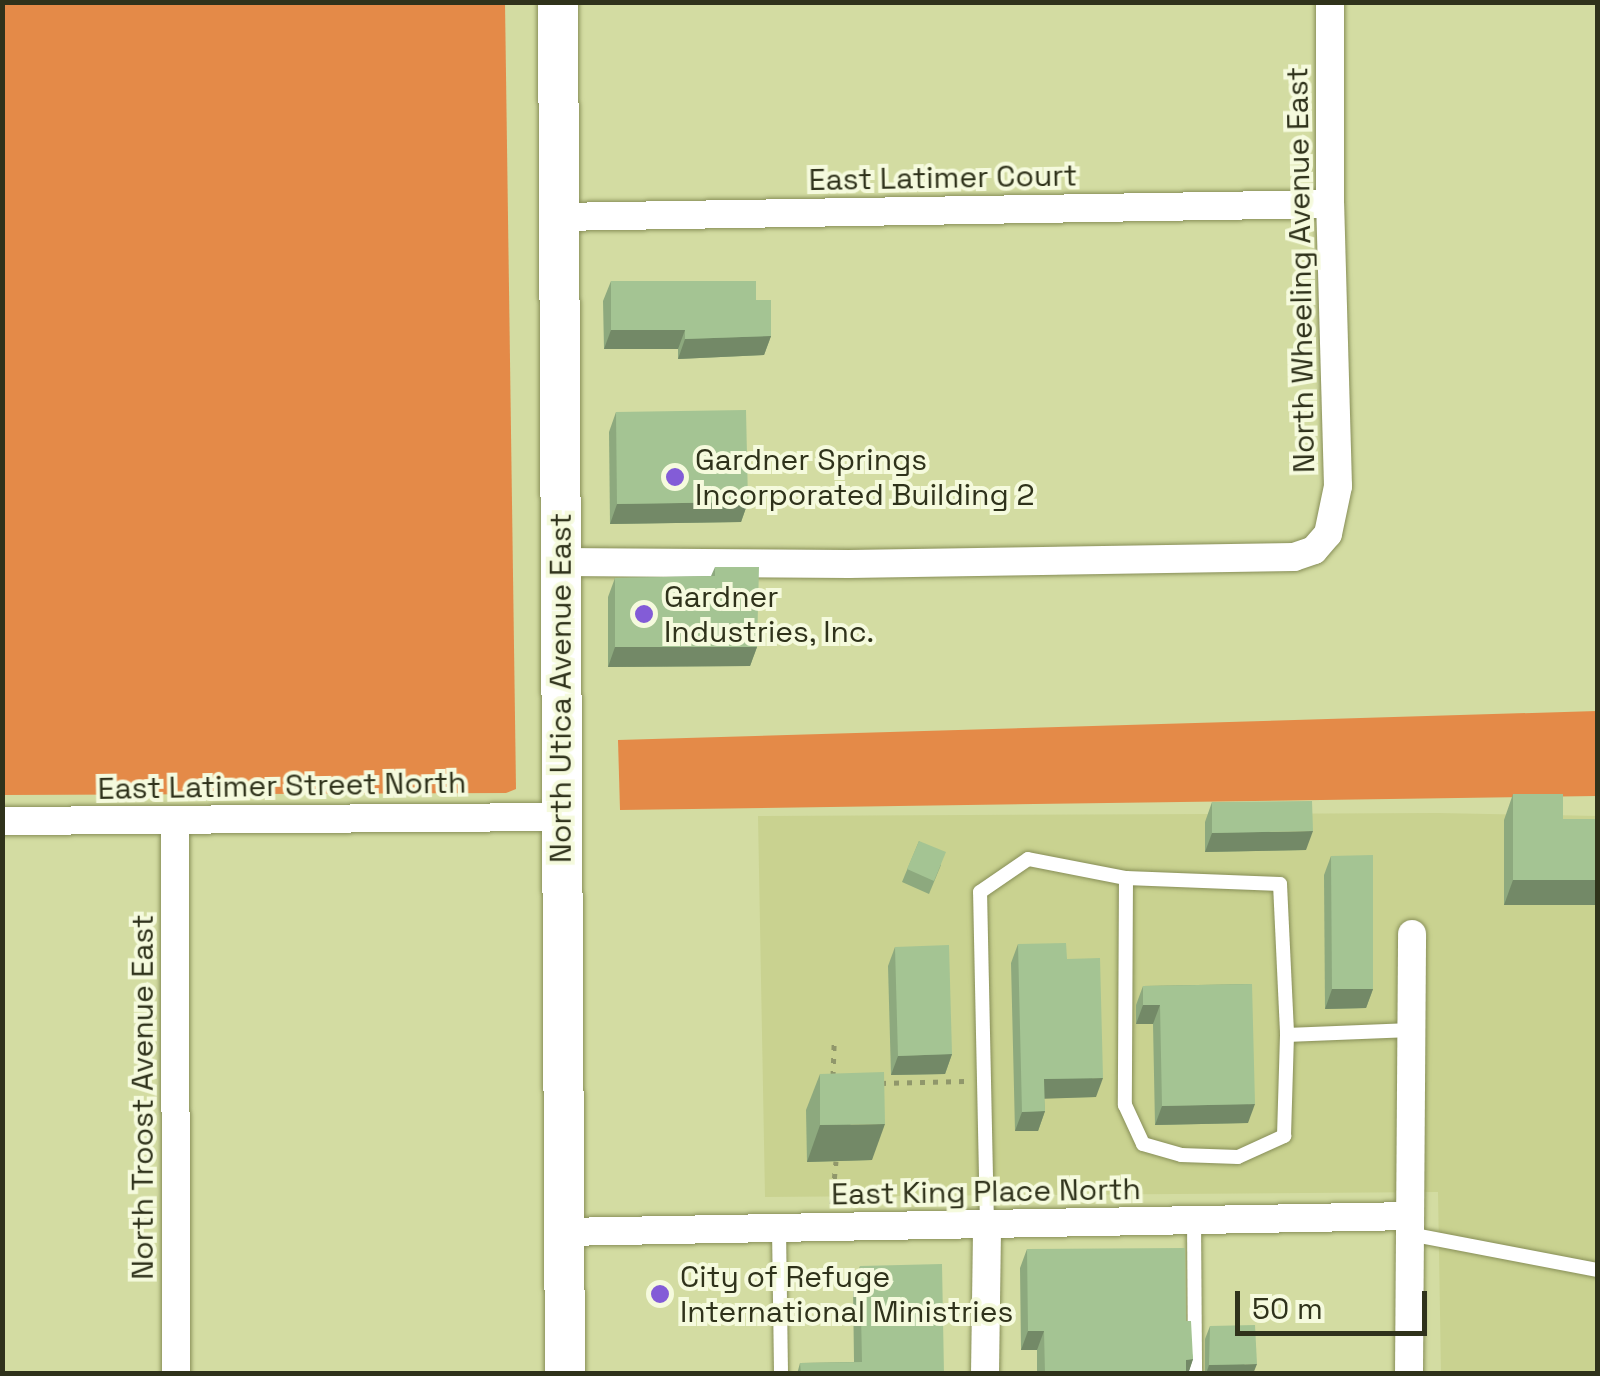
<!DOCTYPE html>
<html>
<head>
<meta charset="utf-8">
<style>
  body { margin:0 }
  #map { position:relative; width:1600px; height:1376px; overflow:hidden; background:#d3dca2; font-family:"Space Grotesk",sans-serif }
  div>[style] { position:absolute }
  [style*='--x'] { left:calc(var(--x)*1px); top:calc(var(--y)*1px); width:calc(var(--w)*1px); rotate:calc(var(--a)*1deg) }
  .built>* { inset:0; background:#c9d290 }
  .green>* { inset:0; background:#e48a48 }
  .path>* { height:5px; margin-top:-2.5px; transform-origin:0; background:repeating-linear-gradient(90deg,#90976b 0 5px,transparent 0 13px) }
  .roads { filter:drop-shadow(0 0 2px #878e57) drop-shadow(0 0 2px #878e57) }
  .service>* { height:14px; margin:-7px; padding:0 7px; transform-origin:7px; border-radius:7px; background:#fff }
  .minor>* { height:28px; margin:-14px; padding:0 14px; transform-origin:14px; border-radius:14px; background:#fff }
  .secondary>* { height:40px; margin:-20px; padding:0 20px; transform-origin:20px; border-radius:20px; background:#fff }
  .wall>* { inset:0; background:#8da97e }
  .shaded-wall>* { inset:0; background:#738967 }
  .building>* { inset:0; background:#a4c493 }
  .dots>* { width:28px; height:28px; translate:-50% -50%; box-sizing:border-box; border:5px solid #f5fadd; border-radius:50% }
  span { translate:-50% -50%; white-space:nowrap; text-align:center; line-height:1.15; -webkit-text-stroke:8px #f5fadd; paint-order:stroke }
  .street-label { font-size:30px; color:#2f321b }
  .poi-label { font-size:30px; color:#2f321b }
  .left { translate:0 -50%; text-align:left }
  .frame { position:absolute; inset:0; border:5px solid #2f321b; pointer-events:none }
  .scale { position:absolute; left:1235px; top:1291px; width:192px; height:45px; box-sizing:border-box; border:5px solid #2f321b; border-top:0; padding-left:12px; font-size:30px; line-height:35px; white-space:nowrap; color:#2f321b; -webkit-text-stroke:8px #f5fadd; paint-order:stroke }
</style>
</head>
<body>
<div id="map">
  <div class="built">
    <div style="clip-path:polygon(1438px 813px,1597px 816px,1597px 1373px,1441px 1373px,1438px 1192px,765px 1197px,758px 816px)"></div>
  </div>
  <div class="green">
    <div style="clip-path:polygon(2px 3px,505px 3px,516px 789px,506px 793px,3px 795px)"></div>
    <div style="clip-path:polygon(1597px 711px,1597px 796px,620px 810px,618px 740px)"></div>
  </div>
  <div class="path">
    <div style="--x:833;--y:1076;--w:38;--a:-88"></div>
    <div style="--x:881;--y:1083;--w:84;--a:-1.4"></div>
    <div style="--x:832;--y:1204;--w:43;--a:-84.7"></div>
  </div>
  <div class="roads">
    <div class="service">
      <div style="--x:1126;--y:878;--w:227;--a:90.3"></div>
      <div style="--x:1125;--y:1105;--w:43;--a:65.2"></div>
      <div style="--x:1143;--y:1144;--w:40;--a:16"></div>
      <div style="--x:1181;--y:1155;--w:57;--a:2"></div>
      <div style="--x:1238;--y:1157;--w:51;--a:-24.5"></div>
      <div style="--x:1284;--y:1136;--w:101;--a:-88.3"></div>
      <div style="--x:1194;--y:1220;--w:154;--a:89.6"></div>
      <div style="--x:987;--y:1224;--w:332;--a:-91.2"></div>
      <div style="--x:980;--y:892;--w:58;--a:-34.5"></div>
      <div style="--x:1028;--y:859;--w:100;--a:11"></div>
      <div style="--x:1126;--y:878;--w:154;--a:2.2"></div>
      <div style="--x:1280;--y:884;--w:151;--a:87.3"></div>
      <div style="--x:1287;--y:1035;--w:124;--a:-2.3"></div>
      <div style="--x:779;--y:1229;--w:145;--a:89.2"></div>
      <div style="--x:1409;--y:1234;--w:192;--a:10.8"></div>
    </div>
    <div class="minor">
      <div style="--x:557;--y:217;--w:773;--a:-0.96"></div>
      <div style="--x:561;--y:562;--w:288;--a:0.4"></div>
      <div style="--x:849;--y:564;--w:445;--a:-0.9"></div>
      <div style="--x:1294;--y:557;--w:21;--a:-19"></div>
      <div style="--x:1314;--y:550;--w:21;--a:-49"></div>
      <div style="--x:1328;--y:534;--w:49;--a:-78.2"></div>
      <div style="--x:1338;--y:486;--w:282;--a:-91.6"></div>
      <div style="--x:1330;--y:204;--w:202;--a:-90"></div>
      <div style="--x:175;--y:820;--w:554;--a:89.9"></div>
      <div style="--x:2;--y:821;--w:559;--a:-0.41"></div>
      <div style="--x:563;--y:1232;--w:846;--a:-1.08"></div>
      <div style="--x:985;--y:1374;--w:150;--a:-89.2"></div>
      <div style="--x:1409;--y:1374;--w:440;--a:-89.6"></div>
    </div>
    <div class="secondary">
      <div style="--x:558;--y:2;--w:1372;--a:89.71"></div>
    </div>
  </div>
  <div class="wall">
    <div style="clip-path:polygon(611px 281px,756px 300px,771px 336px,764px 355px,678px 359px,678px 349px,604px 349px,603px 301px)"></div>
    <div style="clip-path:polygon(616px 412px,748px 502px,741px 522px,610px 524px,609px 432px)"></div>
    <div style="clip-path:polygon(715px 567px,757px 647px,750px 666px,608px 667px,608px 597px,615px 578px,711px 576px)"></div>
    <div style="clip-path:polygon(1513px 794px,1563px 819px,1598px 819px,1598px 905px,1504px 905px,1504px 820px)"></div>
    <div style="clip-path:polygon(1212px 802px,1306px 850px,1205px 852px,1205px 822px)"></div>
    <div style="clip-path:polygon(919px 841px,941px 865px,929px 894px,902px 882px)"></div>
    <div style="clip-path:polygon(1331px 856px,1373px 989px,1366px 1008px,1325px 1009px,1324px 875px)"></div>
    <div style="clip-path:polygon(1018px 944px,1067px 959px,1096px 1097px,1044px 1098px,1045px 1111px,1038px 1131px,1015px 1131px,1011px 963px)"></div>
    <div style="clip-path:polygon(895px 947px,952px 1054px,945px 1074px,891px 1075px,888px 966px)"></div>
    <div style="clip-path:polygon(1252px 984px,1248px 1123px,1155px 1125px,1153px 1024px,1136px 1024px,1136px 1005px,1143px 986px)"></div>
    <div style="clip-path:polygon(820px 1074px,872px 1160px,807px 1162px,806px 1110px)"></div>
    <div style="clip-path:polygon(1027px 1249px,1186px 1321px,1193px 1359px,1188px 1374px,1037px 1374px,1037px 1350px,1021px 1350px,1020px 1268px)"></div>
    <div style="clip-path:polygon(860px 1266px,944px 1374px,797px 1374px,800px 1363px,854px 1362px,853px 1286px)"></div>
    <div style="clip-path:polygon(1210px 1326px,1253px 1374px,1205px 1374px,1205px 1339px)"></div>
  </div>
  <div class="shaded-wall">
    <div style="clip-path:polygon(611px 330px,685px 330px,678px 349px,604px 349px)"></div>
    <div style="clip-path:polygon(771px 336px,764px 355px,678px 359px,685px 339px)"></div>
    <div style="clip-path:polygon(748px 502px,741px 522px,610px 524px,617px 504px)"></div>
    <div style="clip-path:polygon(615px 647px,757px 647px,750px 666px,608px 667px)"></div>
    <div style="clip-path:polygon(1313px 831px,1306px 850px,1205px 852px,1212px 833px)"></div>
    <div style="clip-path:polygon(1513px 880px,1598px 880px,1598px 905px,1504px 905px)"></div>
    <div style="clip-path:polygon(1332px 989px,1373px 989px,1366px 1008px,1325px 1009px)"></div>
    <div style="clip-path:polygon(1143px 1005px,1160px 1005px,1153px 1024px,1136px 1024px)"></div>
    <div style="clip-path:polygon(952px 1054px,945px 1074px,891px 1075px,898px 1056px)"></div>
    <div style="clip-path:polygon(1103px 1078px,1096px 1097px,1037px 1099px,1044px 1079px)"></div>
    <div style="clip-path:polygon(1255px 1104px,1248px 1123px,1155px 1125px,1162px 1106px)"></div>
    <div style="clip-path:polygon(1045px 1111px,1038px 1131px,1015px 1131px,1022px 1112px)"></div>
    <div style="clip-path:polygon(885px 1124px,872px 1160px,807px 1162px,820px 1125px)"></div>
    <div style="clip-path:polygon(1028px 1331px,1044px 1331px,1037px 1350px,1021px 1350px)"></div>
    <div style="clip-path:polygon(1193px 1359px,1188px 1374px,1181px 1374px,1186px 1360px)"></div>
    <div style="clip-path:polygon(1257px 1364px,1253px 1374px,1206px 1374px,1209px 1365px)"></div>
  </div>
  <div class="building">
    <div style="clip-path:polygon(611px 281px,756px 281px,756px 300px,771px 300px,771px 336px,685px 339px,685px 330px,611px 330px)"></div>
    <div style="clip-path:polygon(746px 410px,748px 502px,617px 504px,616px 412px)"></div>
    <div style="clip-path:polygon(715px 567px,759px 567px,757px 647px,615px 647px,615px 578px,715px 576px)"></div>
    <div style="clip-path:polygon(1513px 794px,1563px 794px,1563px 819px,1598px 819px,1598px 880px,1513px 880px)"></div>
    <div style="clip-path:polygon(1312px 801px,1313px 831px,1212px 833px,1212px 802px)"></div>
    <div style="clip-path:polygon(919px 841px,946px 852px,934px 881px,907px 869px)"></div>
    <div style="clip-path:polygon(1373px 855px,1373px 989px,1332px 989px,1331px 856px)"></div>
    <div style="clip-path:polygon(1066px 943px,1067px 959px,1100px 958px,1103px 1078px,1044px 1079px,1045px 1111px,1022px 1112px,1018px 944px)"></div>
    <div style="clip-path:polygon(949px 945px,952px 1054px,898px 1056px,895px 947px)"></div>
    <div style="clip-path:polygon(1252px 984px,1255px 1104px,1162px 1106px,1160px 1005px,1143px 1005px,1143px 986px)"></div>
    <div style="clip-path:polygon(884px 1072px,885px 1124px,820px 1125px,820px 1074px)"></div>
    <div style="clip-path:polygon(1185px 1248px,1186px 1321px,1191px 1321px,1193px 1359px,1186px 1360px,1186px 1374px,1045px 1374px,1044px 1331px,1028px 1331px,1027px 1249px)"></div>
    <div style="clip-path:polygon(942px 1264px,944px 1374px,801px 1374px,800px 1363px,862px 1362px,860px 1266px)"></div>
    <div style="clip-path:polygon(1255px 1325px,1257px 1364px,1209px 1365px,1210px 1326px)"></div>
  </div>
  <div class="dots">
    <div style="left:675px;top:477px;background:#835cd7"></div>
    <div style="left:644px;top:614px;background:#835cd7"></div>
    <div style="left:660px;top:1294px;background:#835cd7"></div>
  </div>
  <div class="street-label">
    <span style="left:943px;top:178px;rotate:-1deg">East Latimer Court</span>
    <span style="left:1301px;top:270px;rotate:-91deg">North Wheeling Avenue East</span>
    <span style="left:561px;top:688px;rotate:-90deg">North Utica Avenue East</span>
    <span style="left:282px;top:786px;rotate:-1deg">East Latimer Street North</span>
    <span style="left:143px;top:1097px;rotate:-90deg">North Troost Avenue East</span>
    <span style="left:986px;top:1192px;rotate:-1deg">East King Place North</span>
  </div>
  <div class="poi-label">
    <span class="left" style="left:695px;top:477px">Gardner Springs<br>Incorporated Building 2</span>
    <span class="left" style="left:664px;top:614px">Gardner<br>Industries, Inc.</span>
    <span class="left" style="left:680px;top:1294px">City of Refuge<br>International Ministries</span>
  </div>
  <div class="frame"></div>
  <div class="scale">50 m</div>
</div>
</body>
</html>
